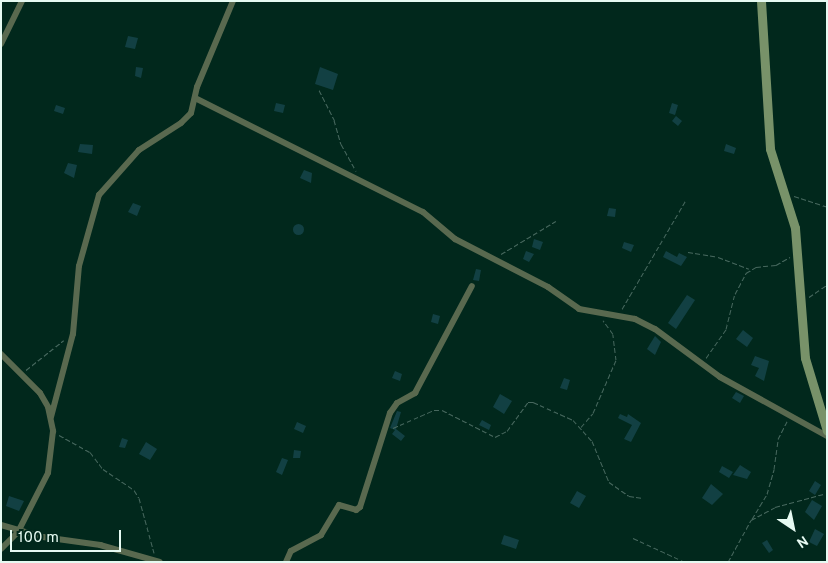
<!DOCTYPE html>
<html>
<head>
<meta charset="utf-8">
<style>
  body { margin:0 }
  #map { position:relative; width:828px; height:563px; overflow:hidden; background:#01281c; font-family:Overpass,sans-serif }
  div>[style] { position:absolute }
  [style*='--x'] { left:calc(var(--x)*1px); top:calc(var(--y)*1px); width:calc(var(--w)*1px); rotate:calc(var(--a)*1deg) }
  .building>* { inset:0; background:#124043 }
  .round { border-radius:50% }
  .path>* { height:1px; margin-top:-0.5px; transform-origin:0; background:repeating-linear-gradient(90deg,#47685e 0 5px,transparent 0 7.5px) }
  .minor>* { height:6px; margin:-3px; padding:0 3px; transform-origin:3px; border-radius:3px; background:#59694f }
  .secondary>* { height:9px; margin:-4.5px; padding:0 4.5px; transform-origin:4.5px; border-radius:4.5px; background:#789269 }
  span { translate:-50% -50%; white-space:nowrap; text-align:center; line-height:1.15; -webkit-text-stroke:4px #01281c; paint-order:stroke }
  .frame { position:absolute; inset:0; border:2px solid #e6faf2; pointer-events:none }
  .north { position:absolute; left:768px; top:503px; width:50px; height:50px; -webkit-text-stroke:4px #01281c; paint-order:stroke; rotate:146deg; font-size:14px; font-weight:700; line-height:20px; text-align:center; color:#e6faf2 }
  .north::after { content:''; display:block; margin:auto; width:18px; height:22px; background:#e6faf2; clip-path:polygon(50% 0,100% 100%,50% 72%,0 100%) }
  .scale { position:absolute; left:10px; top:530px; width:111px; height:22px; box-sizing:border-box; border:2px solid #e6faf2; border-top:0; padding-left:6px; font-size:15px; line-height:18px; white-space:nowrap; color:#e6faf2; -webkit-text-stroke:4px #01281c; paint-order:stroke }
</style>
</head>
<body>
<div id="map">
  <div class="building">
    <div style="clip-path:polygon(128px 36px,138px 38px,135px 49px,125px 47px)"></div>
    <div style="clip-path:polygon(136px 67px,143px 68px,141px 78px,135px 76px)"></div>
    <div style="clip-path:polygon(320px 67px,338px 74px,333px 90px,315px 84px)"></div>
    <div style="clip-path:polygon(276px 103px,285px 105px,283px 113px,274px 111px)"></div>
    <div style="clip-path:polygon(672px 103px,678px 105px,675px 115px,669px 113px)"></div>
    <div style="clip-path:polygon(56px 105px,65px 108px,63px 114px,54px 111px)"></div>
    <div style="clip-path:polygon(676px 116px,682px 121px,678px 126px,672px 121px)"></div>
    <div style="clip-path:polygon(80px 144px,93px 145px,92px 154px,78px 152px)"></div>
    <div style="clip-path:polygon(726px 144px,736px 148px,734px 154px,724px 151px)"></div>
    <div style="clip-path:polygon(68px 163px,77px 165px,74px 178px,64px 173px)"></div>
    <div style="clip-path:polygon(304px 170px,312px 173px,311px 183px,300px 178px)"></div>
    <div style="clip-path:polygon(133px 203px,141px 206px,137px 216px,128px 212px)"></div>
    <div style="clip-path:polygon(609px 208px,616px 209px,615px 217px,607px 216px)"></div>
    <div class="round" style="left:292.5px;top:223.5px;width:11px;height:11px"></div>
    <div style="clip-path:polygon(534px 239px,543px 242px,540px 250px,532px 247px)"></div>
    <div style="clip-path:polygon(624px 242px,634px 245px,631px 252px,622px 248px)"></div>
    <div style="clip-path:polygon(526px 251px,534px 254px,529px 262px,523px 259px)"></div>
    <div style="clip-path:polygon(666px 251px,677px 257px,679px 253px,687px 257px,681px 266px,663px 257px)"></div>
    <div style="clip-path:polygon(476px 269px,481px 270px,479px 281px,473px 280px)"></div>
    <div style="clip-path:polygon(687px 295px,695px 300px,676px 329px,668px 323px)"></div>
    <div style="clip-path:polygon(433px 314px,440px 316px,438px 324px,431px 322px)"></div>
    <div style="clip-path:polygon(743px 330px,753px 338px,747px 347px,736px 339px)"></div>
    <div style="clip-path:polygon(655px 336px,661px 342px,655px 355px,647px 349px)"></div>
    <div style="clip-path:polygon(755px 356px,769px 361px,764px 381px,755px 376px,759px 368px,751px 365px)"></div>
    <div style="clip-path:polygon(395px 371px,402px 374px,400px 381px,392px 378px)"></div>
    <div style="clip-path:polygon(564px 378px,570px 380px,567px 390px,560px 388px)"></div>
    <div style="clip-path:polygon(736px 392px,744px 396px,740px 403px,732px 398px)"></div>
    <div style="clip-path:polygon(500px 394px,512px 401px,504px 414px,493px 407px)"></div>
    <div style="clip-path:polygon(397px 411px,401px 412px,396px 429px,405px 436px,401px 441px,392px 434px,395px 430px,390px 428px)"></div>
    <div style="clip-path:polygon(620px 414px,627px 417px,628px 414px,641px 423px,631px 442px,624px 439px,632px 425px,618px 418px)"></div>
    <div style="clip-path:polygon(482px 420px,491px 425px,489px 430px,479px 425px)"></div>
    <div style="clip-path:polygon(297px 422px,306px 426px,303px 433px,294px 429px)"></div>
    <div style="clip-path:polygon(122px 438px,128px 440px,125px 448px,119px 447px)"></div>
    <div style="clip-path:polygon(146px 442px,157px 449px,150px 460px,139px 454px)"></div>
    <div style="clip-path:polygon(294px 450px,301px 451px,300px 458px,293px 458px)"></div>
    <div style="clip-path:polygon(282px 458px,288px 460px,282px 475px,276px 472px)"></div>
    <div style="clip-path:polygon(740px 465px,751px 472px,747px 479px,733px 475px)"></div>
    <div style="clip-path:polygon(722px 466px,733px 472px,729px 478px,719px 472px)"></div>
    <div style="clip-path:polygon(815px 481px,821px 485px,815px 495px,809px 491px)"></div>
    <div style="clip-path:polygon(711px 484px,723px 494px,712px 505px,702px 498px)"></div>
    <div style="clip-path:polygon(577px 491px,586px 496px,579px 508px,570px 503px)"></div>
    <div style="clip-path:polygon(9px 496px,24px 501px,19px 511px,6px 506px)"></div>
    <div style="clip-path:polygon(812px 500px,822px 506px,814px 520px,805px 512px)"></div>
    <div style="clip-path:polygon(815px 529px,824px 534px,817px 546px,809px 542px)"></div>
    <div style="clip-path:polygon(504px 535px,519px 540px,516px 549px,501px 544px)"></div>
    <div style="clip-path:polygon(767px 540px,773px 550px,769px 553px,762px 543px)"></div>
  </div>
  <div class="path">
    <div style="--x:319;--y:90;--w:34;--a:63"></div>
    <div style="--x:334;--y:120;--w:25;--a:74"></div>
    <div style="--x:341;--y:144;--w:31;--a:61"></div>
    <div style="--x:794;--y:196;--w:35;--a:18"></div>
    <div style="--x:688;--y:252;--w:30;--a:9"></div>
    <div style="--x:718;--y:257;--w:33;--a:21"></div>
    <div style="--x:501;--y:254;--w:64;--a:-31"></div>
    <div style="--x:809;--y:297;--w:22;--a:-34"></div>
    <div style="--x:622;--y:309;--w:126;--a:-59.6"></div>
    <div style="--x:706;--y:358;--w:35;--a:-55"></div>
    <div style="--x:726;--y:329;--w:36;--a:-76"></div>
    <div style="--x:735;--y:294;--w:24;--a:-62"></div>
    <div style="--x:746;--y:273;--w:12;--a:-31"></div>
    <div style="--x:756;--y:267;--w:20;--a:-6"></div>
    <div style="--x:776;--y:265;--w:16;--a:-30"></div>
    <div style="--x:26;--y:370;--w:48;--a:-38.3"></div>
    <div style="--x:581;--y:427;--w:18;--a:-49"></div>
    <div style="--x:593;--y:413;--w:58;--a:-66.5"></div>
    <div style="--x:616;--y:360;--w:26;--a:-97"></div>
    <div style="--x:613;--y:334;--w:17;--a:-126"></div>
    <div style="--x:393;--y:428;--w:45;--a:-23.7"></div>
    <div style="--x:434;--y:410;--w:8;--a:0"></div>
    <div style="--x:442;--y:410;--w:59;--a:27"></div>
    <div style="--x:495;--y:437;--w:13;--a:-27"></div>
    <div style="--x:507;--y:431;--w:36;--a:-54"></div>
    <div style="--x:528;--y:402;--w:5;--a:0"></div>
    <div style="--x:533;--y:402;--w:44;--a:24.2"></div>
    <div style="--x:573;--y:420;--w:28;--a:48"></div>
    <div style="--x:592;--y:441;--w:44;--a:67.5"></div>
    <div style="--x:609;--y:482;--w:24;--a:35"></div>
    <div style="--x:629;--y:496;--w:14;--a:8"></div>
    <div style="--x:59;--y:435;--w:35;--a:29"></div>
    <div style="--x:90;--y:452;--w:21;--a:53"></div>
    <div style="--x:103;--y:469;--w:37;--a:34"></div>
    <div style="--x:134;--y:490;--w:9;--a:58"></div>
    <div style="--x:139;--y:498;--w:57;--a:74.7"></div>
    <div style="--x:752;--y:519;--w:29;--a:-59"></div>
    <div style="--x:767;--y:494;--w:26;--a:-74"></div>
    <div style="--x:774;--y:469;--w:30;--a:-82"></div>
    <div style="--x:778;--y:439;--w:20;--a:-63"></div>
    <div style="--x:633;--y:538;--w:57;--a:24.8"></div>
    <div style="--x:728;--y:562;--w:48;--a:-61.3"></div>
    <div style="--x:751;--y:520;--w:27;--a:-28"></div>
    <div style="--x:775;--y:507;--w:54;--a:-15.1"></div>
  </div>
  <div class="minor">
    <div style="--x:1;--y:44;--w:48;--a:-64"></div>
    <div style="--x:195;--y:98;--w:255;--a:26.6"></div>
    <div style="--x:423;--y:212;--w:42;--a:40.2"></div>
    <div style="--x:455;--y:239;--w:105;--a:27.3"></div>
    <div style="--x:548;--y:287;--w:38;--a:35"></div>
    <div style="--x:579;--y:309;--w:57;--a:10.1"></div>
    <div style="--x:635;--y:319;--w:22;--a:27"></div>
    <div style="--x:655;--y:329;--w:81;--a:36.4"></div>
    <div style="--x:720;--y:377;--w:122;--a:28.9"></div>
    <div style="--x:1;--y:354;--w:55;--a:45"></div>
    <div style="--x:40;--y:393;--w:16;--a:60"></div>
    <div style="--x:48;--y:407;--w:25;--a:78"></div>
    <div style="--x:53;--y:431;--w:42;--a:96.8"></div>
    <div style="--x:48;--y:473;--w:66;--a:117"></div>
    <div style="--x:18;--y:532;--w:24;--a:135"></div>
    <div style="--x:51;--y:417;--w:86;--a:-75.2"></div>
    <div style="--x:73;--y:334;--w:68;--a:-85"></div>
    <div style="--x:79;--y:266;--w:74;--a:-74.3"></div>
    <div style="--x:99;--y:195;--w:60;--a:-48.4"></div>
    <div style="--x:139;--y:150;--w:50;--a:-32.7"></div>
    <div style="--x:181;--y:123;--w:14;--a:-45"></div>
    <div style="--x:191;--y:113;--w:27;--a:-77"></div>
    <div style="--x:197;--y:87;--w:93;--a:-67.3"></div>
    <div style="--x:1;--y:525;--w:44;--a:15.9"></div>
    <div style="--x:43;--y:537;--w:58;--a:8"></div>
    <div style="--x:100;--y:545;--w:62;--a:15.8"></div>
    <div style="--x:286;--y:562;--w:12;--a:-66"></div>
    <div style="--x:291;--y:551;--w:34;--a:-28"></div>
    <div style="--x:321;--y:535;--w:35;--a:-59"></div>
    <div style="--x:339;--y:505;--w:18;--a:16"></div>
    <div style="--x:356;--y:510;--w:5;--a:-37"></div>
    <div style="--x:360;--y:507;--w:99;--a:-72.3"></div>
    <div style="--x:390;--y:413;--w:12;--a:-55"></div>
    <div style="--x:397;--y:403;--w:21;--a:-29"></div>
    <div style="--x:415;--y:393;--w:121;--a:-62"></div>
  </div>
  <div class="secondary">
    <div style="--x:761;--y:1;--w:148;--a:86.5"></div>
    <div style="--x:770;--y:149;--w:83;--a:72.4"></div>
    <div style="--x:795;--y:228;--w:130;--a:85.6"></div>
    <div style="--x:805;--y:358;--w:76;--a:73.2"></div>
  </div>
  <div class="frame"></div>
  <div class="north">N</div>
  <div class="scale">100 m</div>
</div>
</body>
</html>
